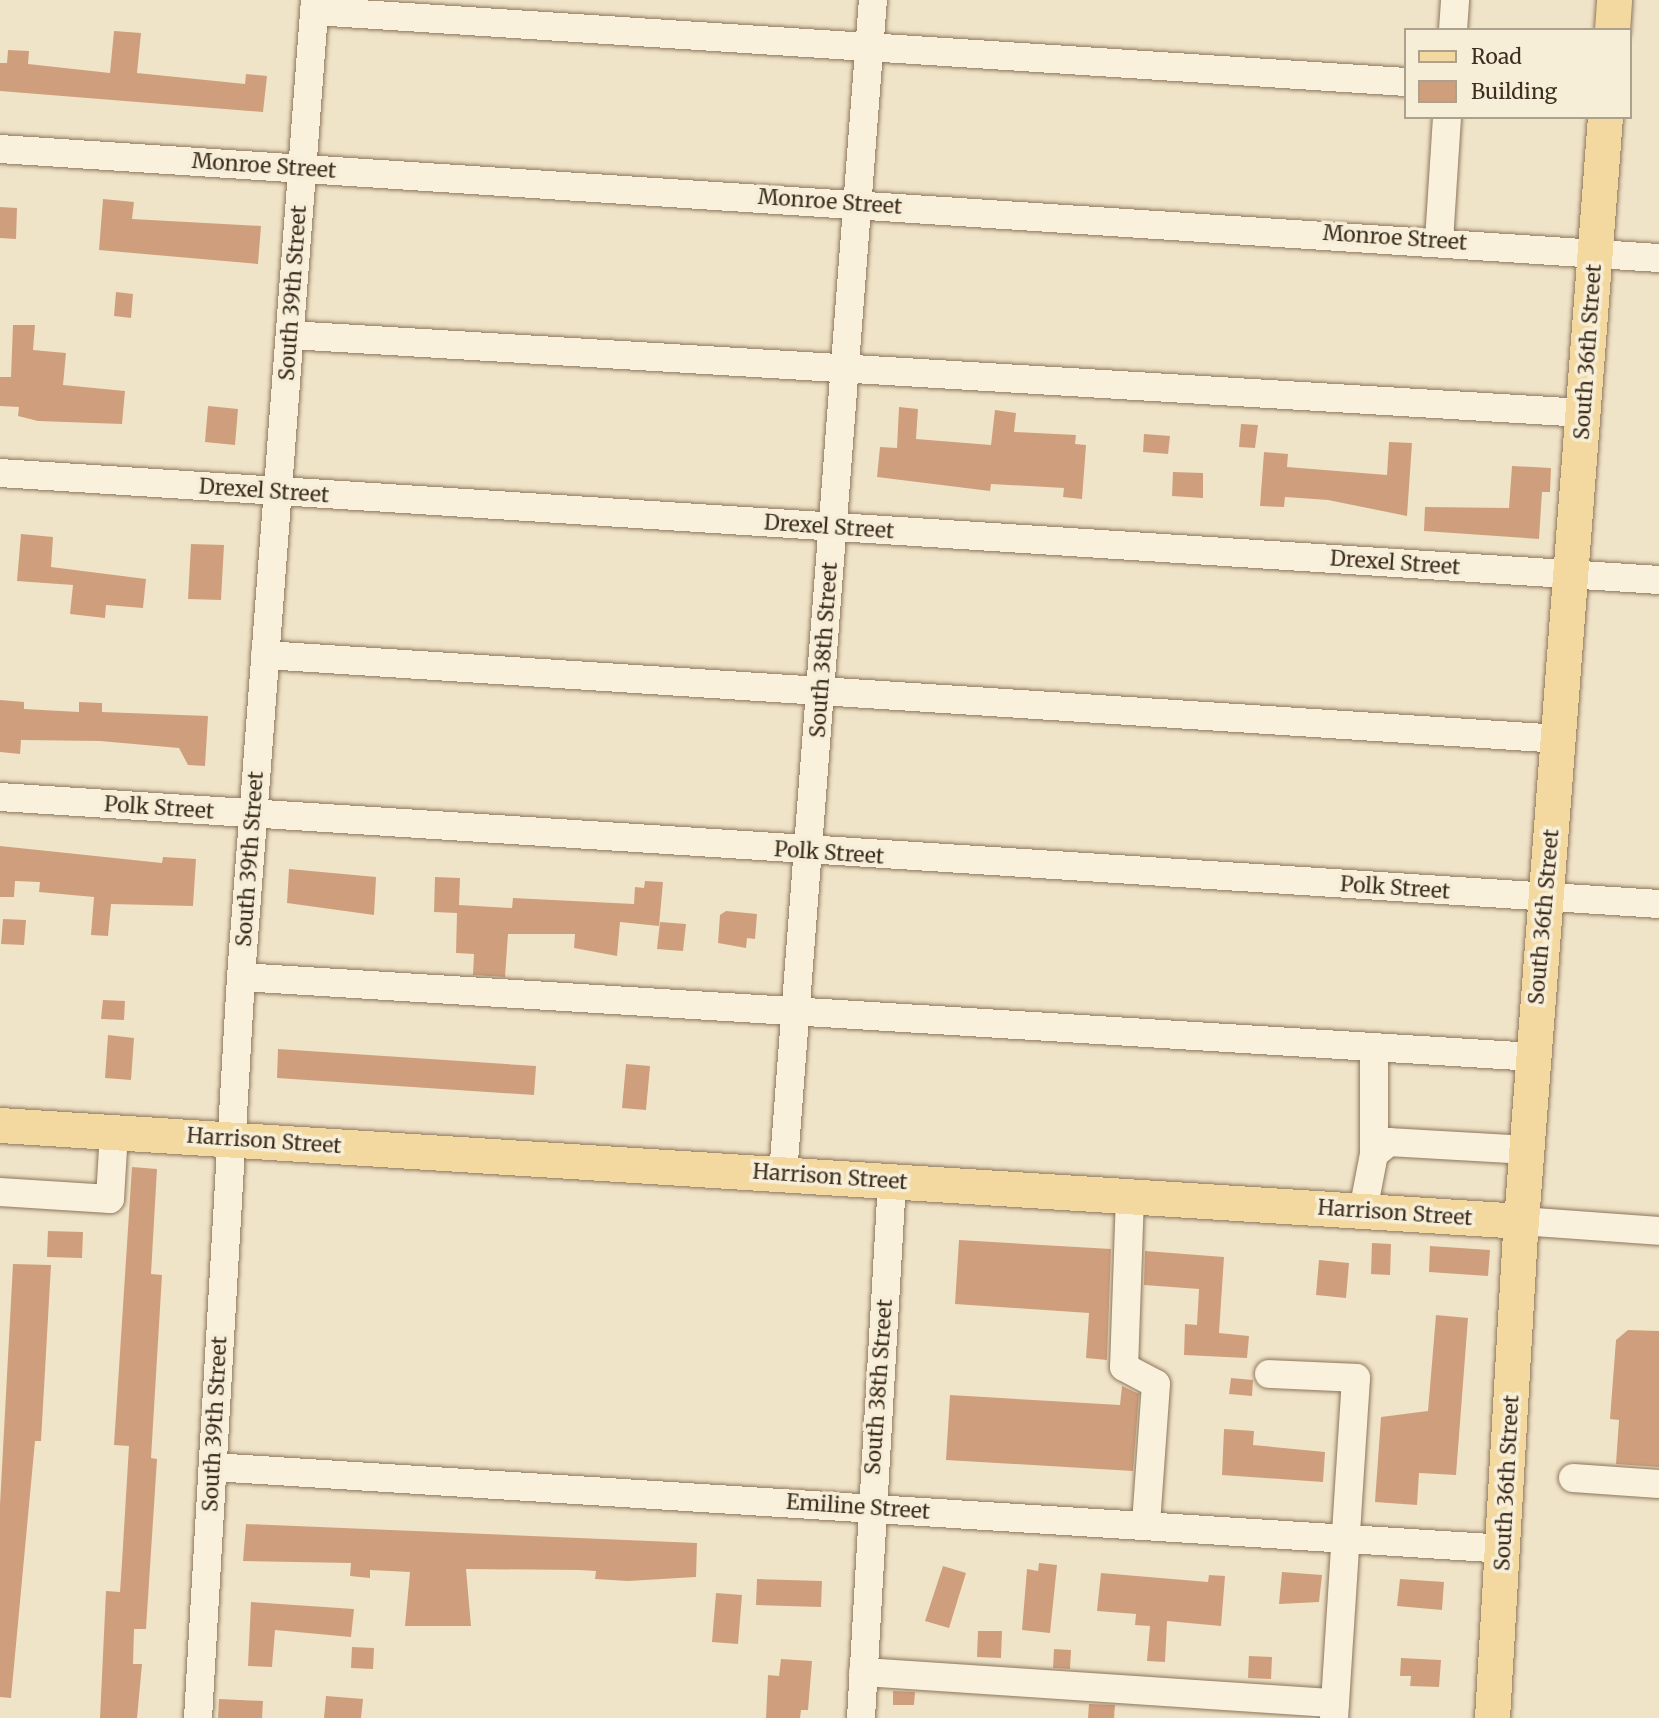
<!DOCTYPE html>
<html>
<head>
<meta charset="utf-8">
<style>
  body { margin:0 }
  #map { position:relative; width:1659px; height:1718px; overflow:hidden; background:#f0e4c8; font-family:Merriweather,serif }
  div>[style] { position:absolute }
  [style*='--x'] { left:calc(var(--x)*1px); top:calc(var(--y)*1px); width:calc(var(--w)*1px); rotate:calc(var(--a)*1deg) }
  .building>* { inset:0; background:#cf9f7d }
  .roads { filter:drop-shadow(0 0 2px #8d765c) drop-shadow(0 0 2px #8d765c) }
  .minor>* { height:28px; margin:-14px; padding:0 14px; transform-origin:14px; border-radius:14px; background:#faf1dc }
  .major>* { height:35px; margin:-17.5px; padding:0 17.5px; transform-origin:17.5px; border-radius:17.5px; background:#f3d9a0 }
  span { translate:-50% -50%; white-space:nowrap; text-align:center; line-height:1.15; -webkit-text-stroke:7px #f7eed8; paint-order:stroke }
  .street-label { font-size:21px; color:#3d2e20 }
  .legend { position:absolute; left:1404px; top:28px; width:228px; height:91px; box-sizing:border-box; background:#f7eed8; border:2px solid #ada18e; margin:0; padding:9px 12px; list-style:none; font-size:21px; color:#3d2e20 }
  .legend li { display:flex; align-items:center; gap:14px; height:35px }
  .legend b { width:35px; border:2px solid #ada18e }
</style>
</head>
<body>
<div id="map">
  <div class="building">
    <div style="clip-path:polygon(114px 31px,141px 33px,137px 73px,245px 84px,246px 74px,267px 76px,263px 112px,0 91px,0 63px,7px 63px,8px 50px,29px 51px,28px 64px,110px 73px)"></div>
    <div style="clip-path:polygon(103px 199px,134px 202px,132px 219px,261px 226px,258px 264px,99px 250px)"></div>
    <div style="clip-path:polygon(0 207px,17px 208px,16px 239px,0 238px)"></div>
    <div style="clip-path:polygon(116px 292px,133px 294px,131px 318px,114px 316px)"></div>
    <div style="clip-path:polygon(13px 325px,35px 325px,33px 350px,66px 353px,63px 385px,125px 391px,122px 424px,38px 421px,18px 416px,19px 407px,0 406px,0 377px,11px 377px)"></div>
    <div style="clip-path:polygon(208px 406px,238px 409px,235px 445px,205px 442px)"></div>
    <div style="clip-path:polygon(899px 407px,918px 409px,916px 439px,991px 445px,995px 410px,1016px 413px,1014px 432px,1076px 435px,1075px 444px,1086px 445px,1082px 499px,1063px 497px,1064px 488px,991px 484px,990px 491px,877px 477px,880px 447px,897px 448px)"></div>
    <div style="clip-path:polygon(1241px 424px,1258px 425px,1255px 448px,1239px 447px)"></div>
    <div style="clip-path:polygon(1144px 434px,1170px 436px,1168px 454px,1143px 452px)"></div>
    <div style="clip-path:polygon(1389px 442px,1412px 443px,1407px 516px,1328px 500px,1285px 497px,1284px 507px,1260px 506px,1264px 452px,1288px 454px,1287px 467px,1387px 475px)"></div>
    <div style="clip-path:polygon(1512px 466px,1551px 468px,1550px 492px,1542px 492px,1539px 539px,1424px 531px,1425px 507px,1509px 508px)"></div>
    <div style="clip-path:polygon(1173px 472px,1203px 473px,1203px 498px,1172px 496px)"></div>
    <div style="clip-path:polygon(21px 534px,53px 537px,51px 567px,146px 579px,143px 608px,106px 605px,105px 618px,70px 614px,73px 585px,17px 581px)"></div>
    <div style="clip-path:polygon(191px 544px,224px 545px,221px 600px,188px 599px)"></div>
    <div style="clip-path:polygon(0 700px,24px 702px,24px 709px,79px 712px,79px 702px,102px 703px,102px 712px,208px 716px,205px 766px,188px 765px,179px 748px,100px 741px,21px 740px,20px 754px,0 752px)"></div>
    <div style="clip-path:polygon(0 846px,162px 863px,163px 857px,196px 859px,193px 906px,111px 904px,108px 936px,91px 935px,94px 897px,39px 892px,40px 882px,15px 881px,14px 897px,0 897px)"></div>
    <div style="clip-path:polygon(289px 869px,376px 877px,374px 915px,287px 903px)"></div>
    <div style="clip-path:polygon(435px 877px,460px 878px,459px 905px,512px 908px,513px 898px,634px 904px,635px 887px,644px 888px,645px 881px,663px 882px,659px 926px,620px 922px,617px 956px,574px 948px,575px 934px,508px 934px,505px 977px,473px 975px,474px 954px,456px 953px,457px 913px,434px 912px)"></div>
    <div style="clip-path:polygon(726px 911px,757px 914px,755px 939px,747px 938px,746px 948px,718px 943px,720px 915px)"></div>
    <div style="clip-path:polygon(3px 919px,26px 920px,24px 945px,1px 944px)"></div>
    <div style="clip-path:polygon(660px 922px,686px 924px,683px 951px,657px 949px)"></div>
    <div style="clip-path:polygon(103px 1000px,125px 1001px,124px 1020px,101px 1019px)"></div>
    <div style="clip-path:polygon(108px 1035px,134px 1038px,131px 1080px,105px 1078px)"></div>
    <div style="clip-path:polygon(278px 1049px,536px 1066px,534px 1095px,277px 1078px)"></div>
    <div style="clip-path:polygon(626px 1064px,650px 1066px,646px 1110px,622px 1108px)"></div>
    <div style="clip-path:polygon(132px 1167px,157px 1169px,151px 1274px,162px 1275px,151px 1458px,157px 1459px,146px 1629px,134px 1629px,133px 1664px,142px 1664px,137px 1718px,100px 1718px,106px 1591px,120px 1592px,122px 1562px,129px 1446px,114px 1445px)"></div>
    <div style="clip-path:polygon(48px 1231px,83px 1232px,82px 1258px,47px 1257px)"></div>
    <div style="clip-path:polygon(959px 1240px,1111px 1249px,1107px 1360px,1086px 1358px,1089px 1313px,955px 1304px)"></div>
    <div style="clip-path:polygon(1372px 1243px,1391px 1244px,1390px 1275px,1371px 1274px)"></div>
    <div style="clip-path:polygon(1430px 1246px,1490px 1250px,1488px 1276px,1429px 1272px)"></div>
    <div style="clip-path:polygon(1145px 1251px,1224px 1257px,1219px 1333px,1249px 1336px,1247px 1358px,1184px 1355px,1185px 1324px,1197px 1325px,1199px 1289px,1144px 1285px)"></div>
    <div style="clip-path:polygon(1319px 1260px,1349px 1263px,1346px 1298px,1316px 1295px)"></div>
    <div style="clip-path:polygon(13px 1264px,51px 1265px,41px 1441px,35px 1441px,11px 1698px,0 1697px,0 1505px)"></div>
    <div style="clip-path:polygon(1436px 1315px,1468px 1318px,1456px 1475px,1419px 1473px,1417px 1505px,1375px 1502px,1381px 1417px,1428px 1411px)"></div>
    <div style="clip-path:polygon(1628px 1330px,1659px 1331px,1659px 1467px,1616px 1464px,1619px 1420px,1610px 1419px,1616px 1340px)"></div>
    <div style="clip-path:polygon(1231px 1378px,1253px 1380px,1252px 1396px,1229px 1394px)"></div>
    <div style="clip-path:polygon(1122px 1386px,1139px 1394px,1133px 1471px,946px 1460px,950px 1395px,1120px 1405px)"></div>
    <div style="clip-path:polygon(1224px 1429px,1254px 1431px,1253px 1445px,1325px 1452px,1323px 1482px,1222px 1475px)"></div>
    <div style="clip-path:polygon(246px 1524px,697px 1543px,696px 1577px,628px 1581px,595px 1579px,596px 1571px,579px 1570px,466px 1569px,471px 1626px,405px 1626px,410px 1572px,370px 1570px,370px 1578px,350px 1576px,351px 1563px,243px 1561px)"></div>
    <div style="clip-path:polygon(1039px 1563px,1057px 1565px,1050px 1633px,1022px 1630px,1027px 1569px,1038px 1571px)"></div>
    <div style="clip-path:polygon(943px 1566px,966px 1573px,949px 1628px,925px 1621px)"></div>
    <div style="clip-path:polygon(1282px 1572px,1322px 1575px,1319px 1602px,1279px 1604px)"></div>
    <div style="clip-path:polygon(1101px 1573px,1208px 1582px,1209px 1575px,1225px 1576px,1221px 1626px,1167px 1621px,1165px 1662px,1147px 1661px,1150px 1626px,1135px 1625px,1136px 1614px,1097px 1611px)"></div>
    <div style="clip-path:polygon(757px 1579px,822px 1581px,821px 1607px,756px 1605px)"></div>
    <div style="clip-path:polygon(1400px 1579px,1444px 1582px,1442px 1610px,1397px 1606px)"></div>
    <div style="clip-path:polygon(716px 1593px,742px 1595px,738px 1644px,712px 1642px)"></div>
    <div style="clip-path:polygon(251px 1602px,354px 1609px,351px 1637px,275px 1630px,272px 1667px,248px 1666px)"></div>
    <div style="clip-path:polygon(978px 1631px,1002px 1631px,1001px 1658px,977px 1657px)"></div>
    <div style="clip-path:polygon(352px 1647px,374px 1648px,373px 1669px,351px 1668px)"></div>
    <div style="clip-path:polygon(1054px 1649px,1071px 1650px,1070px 1669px,1053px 1668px)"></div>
    <div style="clip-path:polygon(1249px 1656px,1272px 1657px,1271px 1679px,1248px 1678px)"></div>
    <div style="clip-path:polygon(1401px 1658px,1441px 1660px,1439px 1687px,1410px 1686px,1411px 1676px,1400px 1676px)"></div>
    <div style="clip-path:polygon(781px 1659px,812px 1661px,808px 1710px,801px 1710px,800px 1718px,766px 1718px,768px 1675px,779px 1676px)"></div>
    <div style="clip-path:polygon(893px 1691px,915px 1692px,914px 1705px,893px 1705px)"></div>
    <div style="clip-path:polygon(326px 1696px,363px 1699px,361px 1718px,324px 1718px)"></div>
    <div style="clip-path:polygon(219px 1699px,263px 1701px,262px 1718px,218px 1718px)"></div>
    <div style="clip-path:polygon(1089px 1704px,1115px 1705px,1114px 1718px,1088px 1718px)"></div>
  </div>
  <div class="roads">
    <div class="minor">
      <div style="--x:314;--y:11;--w:1093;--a:3.72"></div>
      <div style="--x:1453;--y:30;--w:30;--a:-86"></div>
      <div style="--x:0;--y:149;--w:1663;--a:3.76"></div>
      <div style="--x:1439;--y:241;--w:124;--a:-86.3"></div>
      <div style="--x:290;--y:335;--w:1295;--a:3.45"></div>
      <div style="--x:0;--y:473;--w:1662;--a:3.69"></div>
      <div style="--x:265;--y:655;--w:1297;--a:3.71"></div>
      <div style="--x:0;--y:797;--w:1662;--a:3.69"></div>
      <div style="--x:241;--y:977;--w:1295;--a:3.54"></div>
      <div style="--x:1374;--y:1154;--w:104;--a:-90"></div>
      <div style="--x:783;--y:1174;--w:1177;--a:-85.62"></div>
      <div style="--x:0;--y:1192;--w:110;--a:3.6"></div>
      <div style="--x:110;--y:1199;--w:67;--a:-86.6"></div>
      <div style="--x:1130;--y:1196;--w:171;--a:92"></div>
      <div style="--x:1124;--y:1367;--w:36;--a:28"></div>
      <div style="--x:1156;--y:1384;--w:141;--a:94.1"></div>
      <div style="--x:1363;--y:1211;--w:58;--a:-79.1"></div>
      <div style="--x:1374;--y:1154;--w:19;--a:-39"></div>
      <div style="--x:1389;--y:1142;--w:138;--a:3.3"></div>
      <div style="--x:1521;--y:1221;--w:138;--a:4.1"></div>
      <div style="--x:1269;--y:1374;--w:87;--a:2.6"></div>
      <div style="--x:1356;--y:1378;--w:341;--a:93.7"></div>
      <div style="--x:213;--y:1467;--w:1294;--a:3.63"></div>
      <div style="--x:1573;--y:1478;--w:86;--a:4"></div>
      <div style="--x:863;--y:1672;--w:473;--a:3.8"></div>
      <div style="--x:198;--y:1718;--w:742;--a:-86.68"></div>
      <div style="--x:241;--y:977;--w:980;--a:-85.67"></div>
      <div style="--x:861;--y:1718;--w:537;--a:-86.69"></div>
    </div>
    <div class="major">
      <div style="--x:1612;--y:30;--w:30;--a:-86"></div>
      <div style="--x:0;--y:1125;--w:1524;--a:3.61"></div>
      <div style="--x:1492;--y:1718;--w:498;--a:-86.7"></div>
      <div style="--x:1521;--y:1221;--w:1107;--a:-85.65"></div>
    </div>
  </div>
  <div class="street-label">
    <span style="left:264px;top:166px;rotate:4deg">Monroe Street</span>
    <span style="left:830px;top:202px;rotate:4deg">Monroe Street</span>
    <span style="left:1395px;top:238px;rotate:4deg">Monroe Street</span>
    <span style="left:293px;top:293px;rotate:-86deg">South 39th Street</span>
    <span style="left:1588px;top:352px;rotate:-86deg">South 36th Street</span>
    <span style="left:264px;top:491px;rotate:4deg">Drexel Street</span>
    <span style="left:829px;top:527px;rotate:4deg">Drexel Street</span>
    <span style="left:1395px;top:563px;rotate:4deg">Drexel Street</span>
    <span style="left:824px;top:650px;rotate:-86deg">South 38th Street</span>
    <span style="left:159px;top:808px;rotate:4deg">Polk Street</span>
    <span style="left:829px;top:853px;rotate:4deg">Polk Street</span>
    <span style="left:250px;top:859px;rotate:-86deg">South 39th Street</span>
    <span style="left:1395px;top:888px;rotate:4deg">Polk Street</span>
    <span style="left:1544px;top:917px;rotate:-85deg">South 36th Street</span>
    <span style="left:264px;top:1141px;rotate:4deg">Harrison Street</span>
    <span style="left:830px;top:1177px;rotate:4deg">Harrison Street</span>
    <span style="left:1395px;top:1213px;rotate:4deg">Harrison Street</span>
    <span style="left:879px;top:1387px;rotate:-86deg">South 38th Street</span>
    <span style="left:215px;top:1424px;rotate:-87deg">South 39th Street</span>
    <span style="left:1507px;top:1483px;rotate:-87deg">South 36th Street</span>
    <span style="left:858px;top:1507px;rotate:4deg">Emiline Street</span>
  </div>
  <ul class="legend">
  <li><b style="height:9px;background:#f3d9a0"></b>Road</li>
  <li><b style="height:19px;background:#cf9f7d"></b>Building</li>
  </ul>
</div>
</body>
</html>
